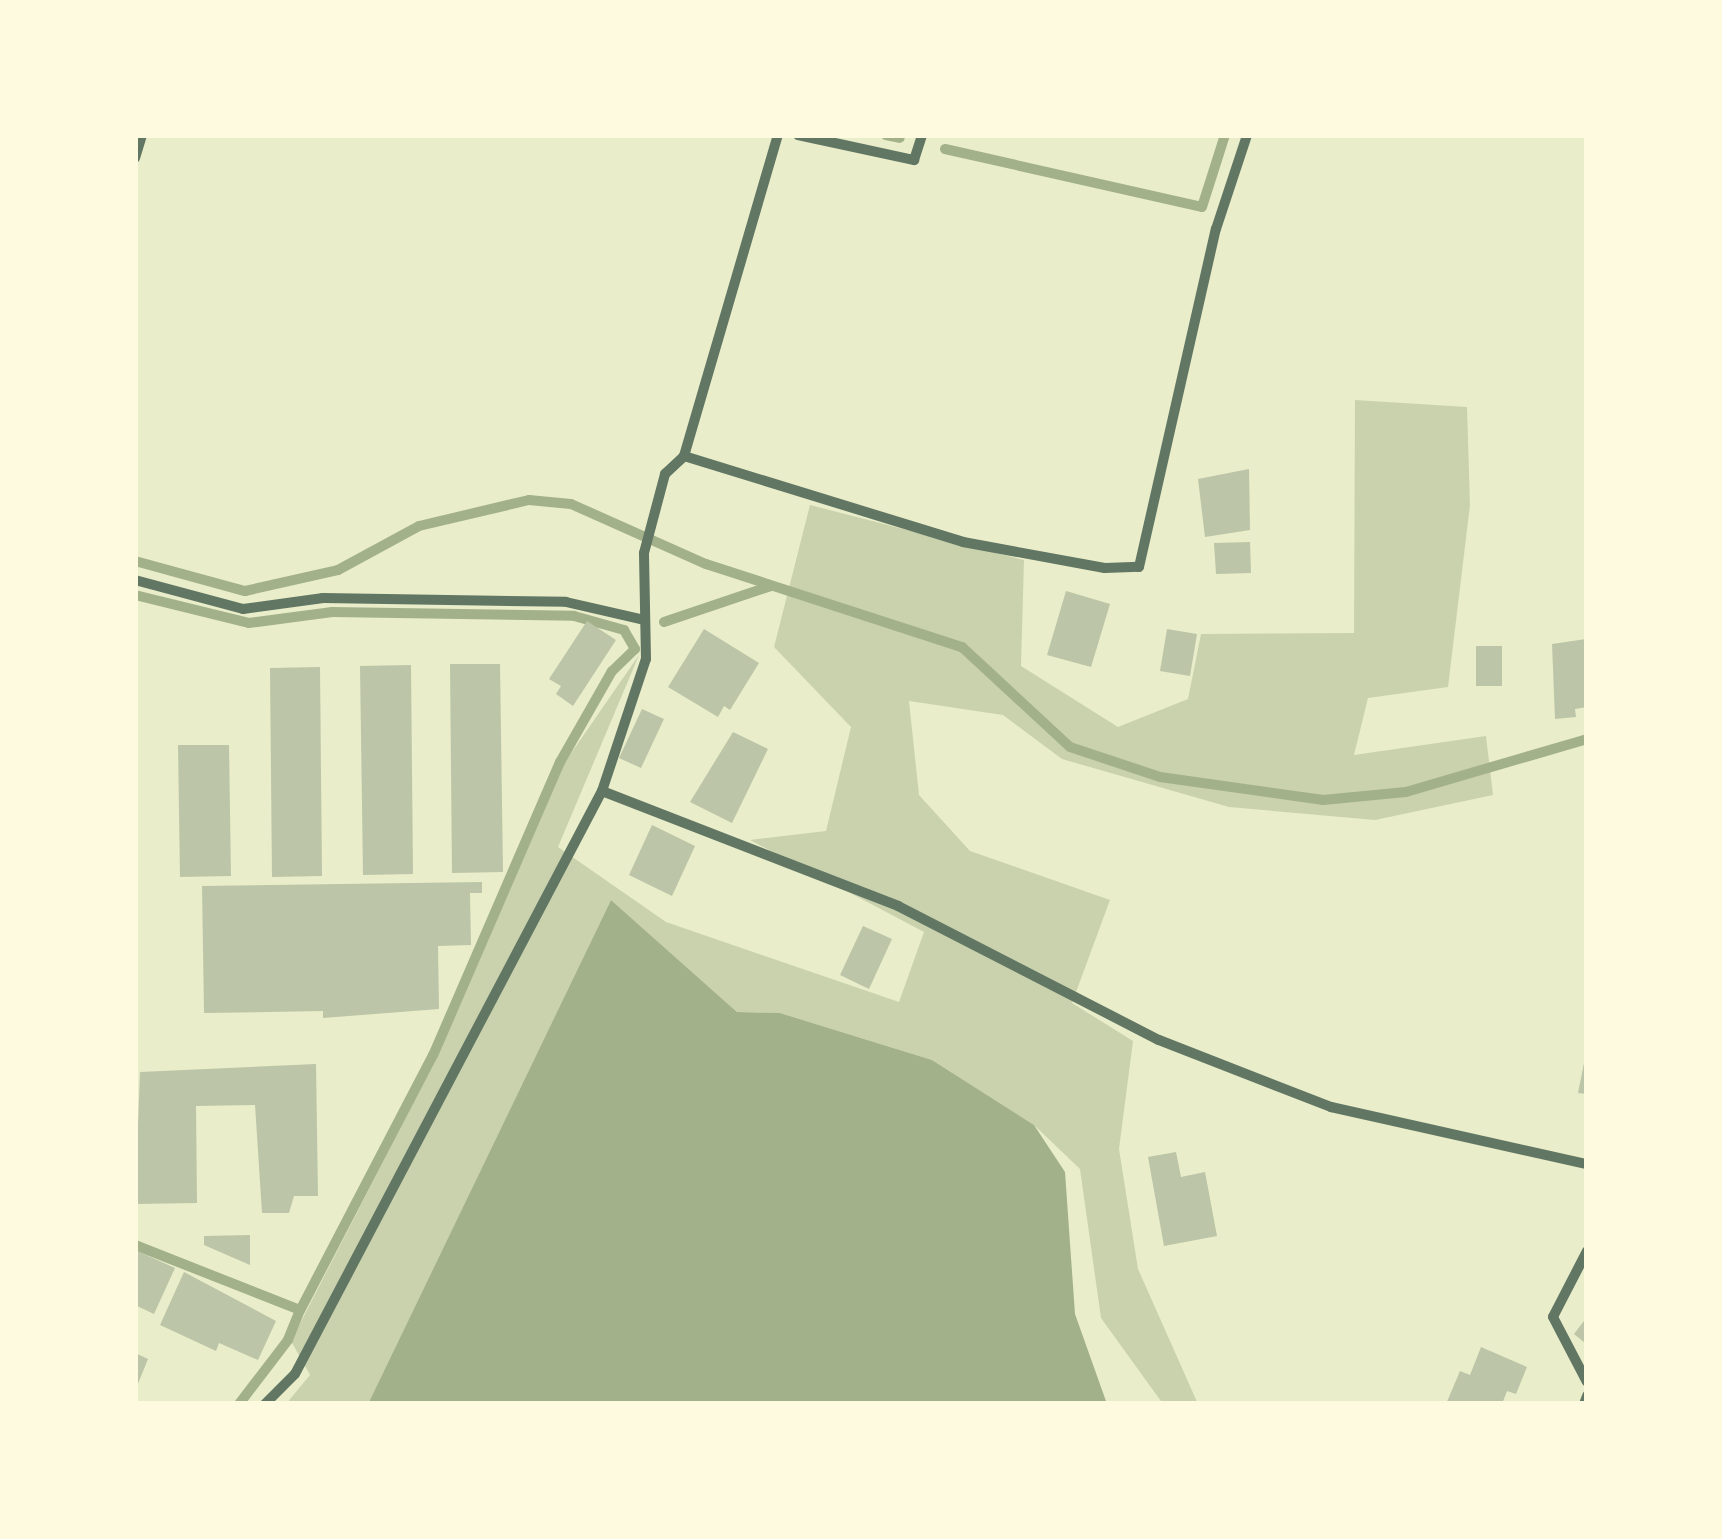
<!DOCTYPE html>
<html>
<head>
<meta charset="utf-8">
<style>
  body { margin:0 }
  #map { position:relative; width:1722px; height:1539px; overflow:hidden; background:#e9edc9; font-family:Quicksand,sans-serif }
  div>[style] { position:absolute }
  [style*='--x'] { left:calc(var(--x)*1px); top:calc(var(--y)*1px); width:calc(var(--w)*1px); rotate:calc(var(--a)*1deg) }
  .green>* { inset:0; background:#cad2ad }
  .water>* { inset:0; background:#a3b18a }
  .stream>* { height:10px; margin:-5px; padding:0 5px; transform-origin:5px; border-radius:5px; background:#a3b18a }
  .building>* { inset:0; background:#bcc5a7 }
  .minor>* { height:10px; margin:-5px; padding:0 5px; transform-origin:5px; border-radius:5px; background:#617663 }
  span { translate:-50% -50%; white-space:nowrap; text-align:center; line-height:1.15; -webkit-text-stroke:10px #fefae0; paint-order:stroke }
  .frame { position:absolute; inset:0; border:138px solid #fefae0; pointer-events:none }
</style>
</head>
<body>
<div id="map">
  <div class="green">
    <div style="clip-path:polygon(1355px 400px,1467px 407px,1470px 505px,1448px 687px,1368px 698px,1354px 755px,1486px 736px,1493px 795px,1375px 820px,1229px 807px,1062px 759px,1003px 715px,909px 701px,919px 795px,970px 851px,1110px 900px,1072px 1003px,1133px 1041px,1119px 1149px,1138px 1269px,1198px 1404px,1163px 1404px,1101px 1318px,1080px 1169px,1034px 1125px,932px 1060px,780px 1013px,737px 1012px,611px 900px,368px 1404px,286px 1404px,310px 1375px,291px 1341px,437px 1057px,565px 762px,639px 655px,558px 847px,666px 922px,899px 1002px,924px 932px,750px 840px,826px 831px,851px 727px,774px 647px,810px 505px,1024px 560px,1021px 666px,1118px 727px,1188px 699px,1201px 634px,1354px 633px)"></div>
  </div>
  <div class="water">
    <div style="clip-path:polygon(611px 900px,737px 1012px,780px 1013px,932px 1060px,1034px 1125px,1065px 1172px,1075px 1314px,1107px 1404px,368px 1404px)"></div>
  </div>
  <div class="stream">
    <div style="--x:886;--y:135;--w:14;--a:12"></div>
    <div style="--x:945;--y:149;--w:263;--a:12.7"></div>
    <div style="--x:1202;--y:207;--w:76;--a:-72.3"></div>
    <div style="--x:135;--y:561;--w:114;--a:15.3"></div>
    <div style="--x:245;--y:591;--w:95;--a:-12.7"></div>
    <div style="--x:338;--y:570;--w:92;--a:-28.5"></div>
    <div style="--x:419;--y:526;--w:113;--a:-13.3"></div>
    <div style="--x:529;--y:500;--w:42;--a:5.4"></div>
    <div style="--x:571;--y:504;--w:148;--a:24"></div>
    <div style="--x:706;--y:564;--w:269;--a:18"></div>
    <div style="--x:962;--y:647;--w:147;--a:42.8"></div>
    <div style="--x:1070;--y:747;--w:95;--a:18.4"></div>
    <div style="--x:1160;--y:777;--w:165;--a:8"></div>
    <div style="--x:1323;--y:800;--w:83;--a:-5.5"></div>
    <div style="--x:1406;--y:792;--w:189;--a:-16.3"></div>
    <div style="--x:135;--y:595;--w:117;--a:13.8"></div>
    <div style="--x:249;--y:623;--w:84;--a:-7.5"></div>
    <div style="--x:332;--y:612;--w:242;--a:0.9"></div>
    <div style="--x:574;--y:616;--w:52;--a:15.6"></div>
    <div style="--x:624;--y:630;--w:22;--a:60"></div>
    <div style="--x:635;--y:649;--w:32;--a:136"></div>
    <div style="--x:612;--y:671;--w:105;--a:119.7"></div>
    <div style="--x:560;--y:762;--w:319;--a:113.4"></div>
    <div style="--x:433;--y:1055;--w:288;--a:117.5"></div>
    <div style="--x:664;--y:622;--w:113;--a:-18.6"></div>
    <div style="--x:135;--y:1245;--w:177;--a:21.5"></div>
    <div style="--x:300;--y:1310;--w:32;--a:112"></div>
    <div style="--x:288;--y:1340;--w:81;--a:127.4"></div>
  </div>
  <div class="building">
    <div style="clip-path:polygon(1249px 469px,1250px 530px,1205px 537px,1198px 479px)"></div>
    <div style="clip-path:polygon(1250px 542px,1251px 573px,1216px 574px,1214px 543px)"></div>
    <div style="clip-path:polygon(1066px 591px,1110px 604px,1091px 667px,1047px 655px)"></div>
    <div style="clip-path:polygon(587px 621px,616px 640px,573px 706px,556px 694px,561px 686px,549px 679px)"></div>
    <div style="clip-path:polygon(704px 629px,759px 663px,730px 710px,724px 706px,718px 717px,668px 687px)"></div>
    <div style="clip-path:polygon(1167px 629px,1197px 634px,1190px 676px,1160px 671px)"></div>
    <div style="clip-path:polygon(1586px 639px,1587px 707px,1575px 709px,1576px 717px,1555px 719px,1552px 644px)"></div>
    <div style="clip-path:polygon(1476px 646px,1502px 646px,1502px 686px,1476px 686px)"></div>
    <div style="clip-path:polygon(450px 664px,500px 664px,503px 872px,452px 873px)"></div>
    <div style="clip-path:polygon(411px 665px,413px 874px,363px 875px,360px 666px)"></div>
    <div style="clip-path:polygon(320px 667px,322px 876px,272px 877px,270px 668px)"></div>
    <div style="clip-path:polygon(642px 709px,664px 719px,641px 768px,619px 758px)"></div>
    <div style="clip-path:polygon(733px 732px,768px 749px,732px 823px,690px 802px)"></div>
    <div style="clip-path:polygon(178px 745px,229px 745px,231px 876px,180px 877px)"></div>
    <div style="clip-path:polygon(652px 825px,695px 846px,672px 896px,629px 875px)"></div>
    <div style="clip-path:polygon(482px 882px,482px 893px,470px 893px,471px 945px,438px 946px,439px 1009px,323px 1018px,323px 1011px,204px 1013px,202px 886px)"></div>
    <div style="clip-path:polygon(863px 926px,892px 939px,869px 989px,840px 975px)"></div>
    <div style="clip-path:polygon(1587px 1048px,1587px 1094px,1578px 1093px)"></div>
    <div style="clip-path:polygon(316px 1064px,318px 1196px,294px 1196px,289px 1213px,262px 1213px,255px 1105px,196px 1106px,197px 1203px,135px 1204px,140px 1072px)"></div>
    <div style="clip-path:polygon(1176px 1152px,1181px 1177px,1205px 1172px,1217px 1236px,1164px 1246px,1148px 1157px)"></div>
    <div style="clip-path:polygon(250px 1235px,250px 1265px,204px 1245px,204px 1236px)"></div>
    <div style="clip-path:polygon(135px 1250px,175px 1268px,154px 1314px,135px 1305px)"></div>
    <div style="clip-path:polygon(184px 1272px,276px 1321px,258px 1360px,219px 1343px,216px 1351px,160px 1325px)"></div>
    <div style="clip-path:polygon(1587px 1317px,1587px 1341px,1585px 1343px,1574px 1334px)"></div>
    <div style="clip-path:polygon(1481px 1347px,1527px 1367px,1516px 1394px,1507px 1391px,1502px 1404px,1446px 1404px,1460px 1371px,1470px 1375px)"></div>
    <div style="clip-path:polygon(135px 1353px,148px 1359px,135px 1391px)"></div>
  </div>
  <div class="minor">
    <div style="--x:798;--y:135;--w:119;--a:12.2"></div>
    <div style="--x:914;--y:160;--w:26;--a:-72"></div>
    <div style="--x:135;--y:158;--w:24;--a:-73"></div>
    <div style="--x:684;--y:456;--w:334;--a:-73.7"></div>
    <div style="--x:135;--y:580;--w:112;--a:15"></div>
    <div style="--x:243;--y:609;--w:81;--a:-7.8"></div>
    <div style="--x:323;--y:598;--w:243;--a:0.9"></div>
    <div style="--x:566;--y:602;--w:80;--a:13"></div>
    <div style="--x:602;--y:791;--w:318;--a:21.2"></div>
    <div style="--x:898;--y:906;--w:293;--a:27.2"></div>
    <div style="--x:1159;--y:1040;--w:185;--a:21.3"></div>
    <div style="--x:1331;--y:1107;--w:262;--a:12.6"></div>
    <div style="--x:1587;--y:1251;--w:74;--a:117.3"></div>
    <div style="--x:1553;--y:1317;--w:73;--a:62.4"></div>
    <div style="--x:265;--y:1404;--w:42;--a:-45"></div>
    <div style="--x:295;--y:1374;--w:659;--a:-62.23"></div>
    <div style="--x:602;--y:791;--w:139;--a:-71.6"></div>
    <div style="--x:646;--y:659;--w:106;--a:-91.1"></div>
    <div style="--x:644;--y:553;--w:82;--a:-75.1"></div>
    <div style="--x:665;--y:474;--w:26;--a:-43"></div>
    <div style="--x:684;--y:456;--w:292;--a:17.1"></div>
    <div style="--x:963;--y:542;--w:144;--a:10.4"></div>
    <div style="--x:1105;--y:568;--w:34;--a:-2"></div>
    <div style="--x:1139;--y:567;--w:347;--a:-77.2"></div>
    <div style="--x:1216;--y:229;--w:99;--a:-71.7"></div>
    <div style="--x:1584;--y:1404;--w:9;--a:-69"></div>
  </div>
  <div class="frame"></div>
</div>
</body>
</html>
